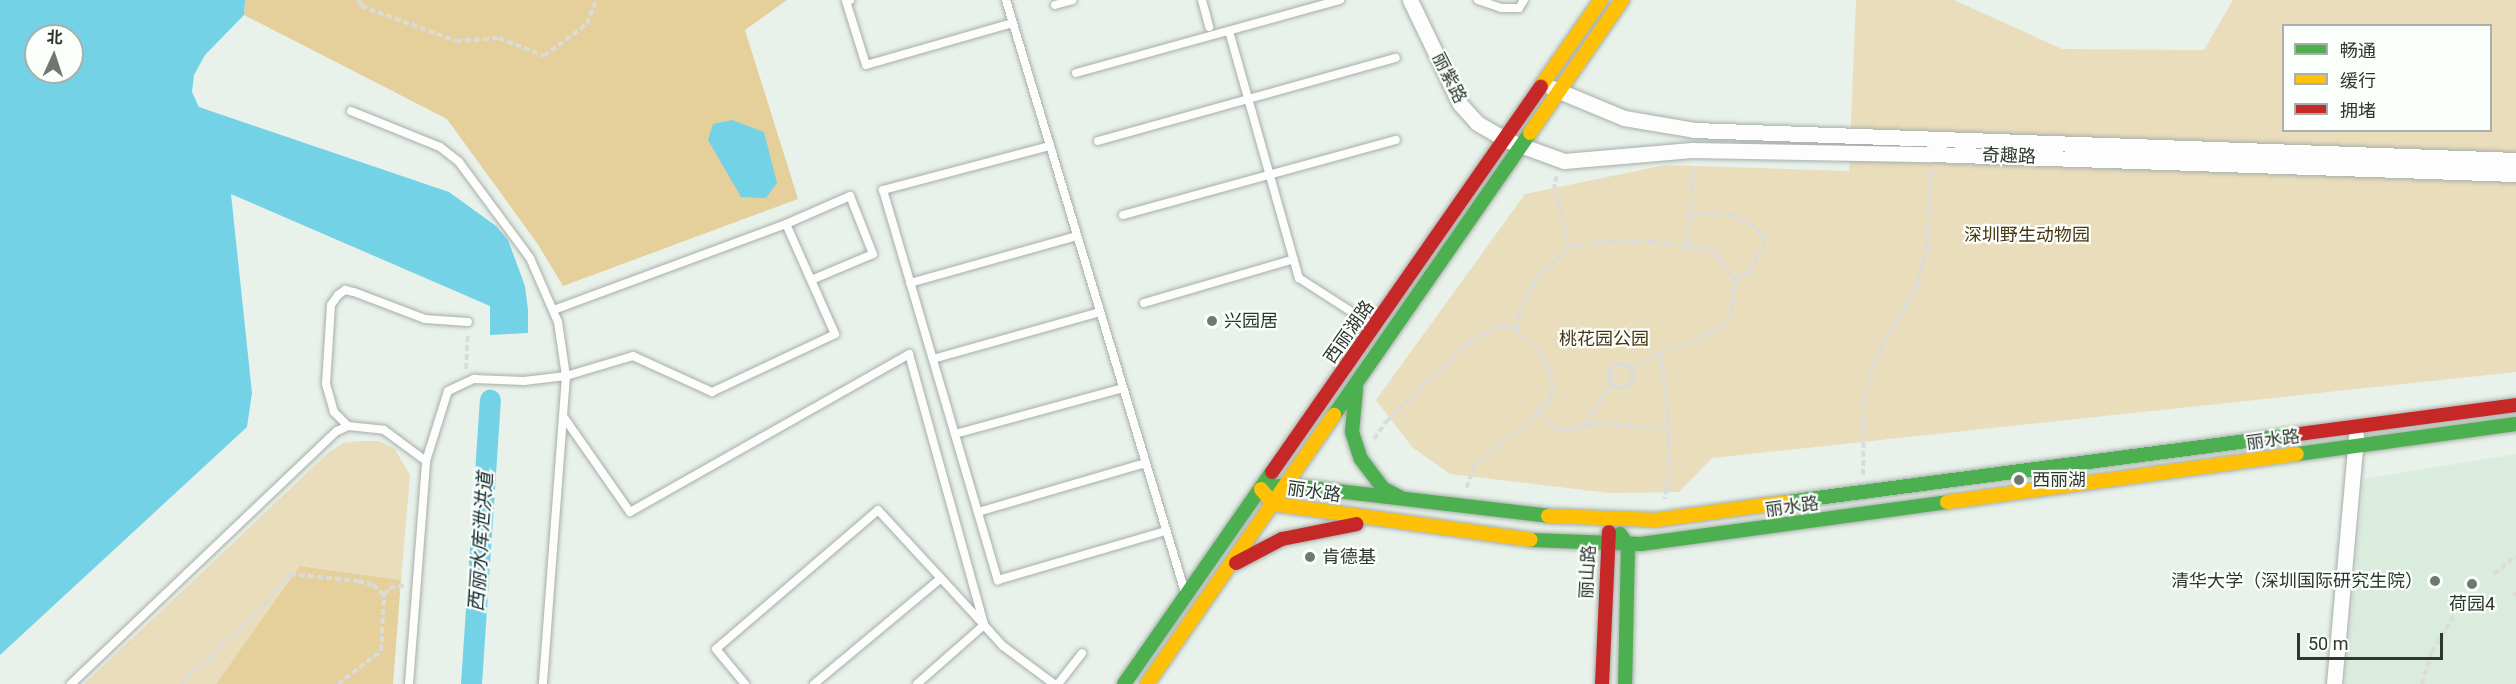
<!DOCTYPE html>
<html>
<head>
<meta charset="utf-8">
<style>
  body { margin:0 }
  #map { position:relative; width:2516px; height:684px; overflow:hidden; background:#e8f2ea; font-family:Roboto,"Noto Sans SC",sans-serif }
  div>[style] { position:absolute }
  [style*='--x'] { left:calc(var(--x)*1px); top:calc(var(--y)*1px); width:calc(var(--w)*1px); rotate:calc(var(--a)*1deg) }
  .built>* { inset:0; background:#daecdd }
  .green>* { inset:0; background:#e9ddbc }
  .forest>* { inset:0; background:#e5cf9b }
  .water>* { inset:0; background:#74d2e7 }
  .canal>* { height:21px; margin:-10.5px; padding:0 10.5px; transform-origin:10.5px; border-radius:10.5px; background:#74d2e7 }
  .path>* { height:4px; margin-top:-2px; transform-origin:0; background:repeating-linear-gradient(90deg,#dadcda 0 6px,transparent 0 9px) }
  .path>.ring { margin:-2px; padding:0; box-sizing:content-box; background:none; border:4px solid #dadcda; border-radius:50% }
  .roads { filter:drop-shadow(0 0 2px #a7aea8) drop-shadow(0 0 2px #a7aea8) }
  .lane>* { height:8px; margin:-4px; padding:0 4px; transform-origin:4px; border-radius:4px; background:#fcfdfc }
  .street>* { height:15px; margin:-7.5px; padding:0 7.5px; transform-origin:7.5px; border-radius:7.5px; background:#fcfdfc }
  .fast>* { height:14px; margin:-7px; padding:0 7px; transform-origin:7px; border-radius:7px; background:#4caf50 }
  .slow>* { height:14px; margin:-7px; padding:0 7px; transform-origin:7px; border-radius:7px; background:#ffc107 }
  .jam>* { height:14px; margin:-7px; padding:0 7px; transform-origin:7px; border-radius:7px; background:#c62828 }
  .dots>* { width:16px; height:16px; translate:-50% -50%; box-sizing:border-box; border:3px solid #fbfffc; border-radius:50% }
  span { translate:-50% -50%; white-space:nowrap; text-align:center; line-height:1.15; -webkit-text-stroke:4.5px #fbfffc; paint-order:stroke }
  .street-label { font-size:18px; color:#2f3630 }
  .park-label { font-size:18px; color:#4a3610 }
  .poi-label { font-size:18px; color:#2f3630 }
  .left { translate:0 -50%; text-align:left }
  .right { translate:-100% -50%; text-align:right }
  .water-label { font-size:20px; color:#182e34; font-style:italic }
  .legend { position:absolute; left:2282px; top:24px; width:210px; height:108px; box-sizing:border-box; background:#fbfffc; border:2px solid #a9afaa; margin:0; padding:8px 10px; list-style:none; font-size:18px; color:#2f3630 }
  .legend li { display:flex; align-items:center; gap:12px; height:30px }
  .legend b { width:30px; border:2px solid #a9afaa }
  .north { position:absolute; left:24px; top:24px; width:60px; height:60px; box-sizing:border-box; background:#fbfffc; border:2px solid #a9afaa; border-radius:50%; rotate:3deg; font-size:16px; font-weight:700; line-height:24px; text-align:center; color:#2f3630 }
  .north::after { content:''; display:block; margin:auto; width:21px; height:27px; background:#707871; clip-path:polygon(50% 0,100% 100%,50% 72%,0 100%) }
  .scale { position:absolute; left:2297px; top:633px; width:146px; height:27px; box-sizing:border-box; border:3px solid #2f3630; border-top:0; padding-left:8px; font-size:18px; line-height:21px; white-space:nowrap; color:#2f3630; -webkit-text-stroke:4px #fbfffc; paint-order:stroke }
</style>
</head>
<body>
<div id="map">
  <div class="built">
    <div style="clip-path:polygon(2516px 454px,2516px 684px,2345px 684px,2364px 479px)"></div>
  </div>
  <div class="green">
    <div style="clip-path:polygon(evenodd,1856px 0,1954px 0,2062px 49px,2193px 50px,2204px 50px,2233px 0,2516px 0,2516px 372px,1712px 458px,1679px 492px,1609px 493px,1450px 474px,1412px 447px,1376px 400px,1525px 194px,1665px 165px,1849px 171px,1856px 0,2284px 26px,2490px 26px,2490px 130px,2284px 130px,2284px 26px)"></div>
    <div style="clip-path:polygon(360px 441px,378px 441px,394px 448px,410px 475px,401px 580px,301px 566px,216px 684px,84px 684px,328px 453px,343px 443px)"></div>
  </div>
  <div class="forest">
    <div style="clip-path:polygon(245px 0,787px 0,745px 30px,798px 199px,563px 286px,537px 243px,447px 119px,244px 15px)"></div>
    <div style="clip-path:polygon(300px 566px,401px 580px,393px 684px,216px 684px)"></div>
  </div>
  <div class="water">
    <div style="clip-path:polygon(evenodd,0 0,245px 0,244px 15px,205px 55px,194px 75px,192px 92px,199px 107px,449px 192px,496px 226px,508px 240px,525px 286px,528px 310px,528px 333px,490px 335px,490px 306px,231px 194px,252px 393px,247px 427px,0 655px,0 0,36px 36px,72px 36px,72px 72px,36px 72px,36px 36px)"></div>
    <div style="clip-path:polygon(732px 120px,764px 132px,777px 183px,766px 198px,741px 197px,708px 140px,713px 124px)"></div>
  </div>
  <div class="canal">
    <div style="--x:471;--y:684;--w:285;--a:-86.2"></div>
  </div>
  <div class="path">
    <div style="--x:359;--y:0;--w:6;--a:72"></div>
    <div style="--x:361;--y:6;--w:101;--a:20.2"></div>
    <div style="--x:456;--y:41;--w:43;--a:-4"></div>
    <div style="--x:499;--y:38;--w:48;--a:21.8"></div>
    <div style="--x:544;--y:56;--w:54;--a:-36.7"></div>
    <div style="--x:587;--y:24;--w:26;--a:-69"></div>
    <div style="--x:1557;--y:176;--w:9;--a:111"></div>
    <div style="--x:1554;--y:184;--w:65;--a:76.6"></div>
    <div style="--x:1691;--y:213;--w:42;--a:2.7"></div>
    <div style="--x:1733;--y:215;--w:26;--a:29"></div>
    <div style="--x:1756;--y:228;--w:16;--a:55"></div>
    <div style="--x:1765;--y:241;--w:34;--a:117"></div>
    <div style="--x:1750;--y:271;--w:17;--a:152"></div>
    <div style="--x:1687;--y:246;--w:80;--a:-85"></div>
    <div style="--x:1516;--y:329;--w:17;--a:-77"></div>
    <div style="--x:1520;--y:312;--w:38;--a:-63"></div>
    <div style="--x:1537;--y:278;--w:45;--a:-44.1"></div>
    <div style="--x:1569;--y:247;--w:42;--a:-8.1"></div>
    <div style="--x:1611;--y:241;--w:41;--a:1.4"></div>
    <div style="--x:1652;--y:242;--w:52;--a:7.7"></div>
    <div style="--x:1704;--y:249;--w:13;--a:27"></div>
    <div style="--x:1716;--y:255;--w:31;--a:52"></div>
    <div style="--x:1735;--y:279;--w:37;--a:96"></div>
    <div style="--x:1731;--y:316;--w:22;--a:137"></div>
    <div style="--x:1715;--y:331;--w:93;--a:156.5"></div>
    <div style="--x:1660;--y:353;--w:63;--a:82.6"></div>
    <div style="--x:1668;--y:415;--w:55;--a:89"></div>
    <div style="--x:1669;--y:470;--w:29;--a:98"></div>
    <div class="ring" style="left:1609px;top:364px;width:20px;height:20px"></div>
    <div style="--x:466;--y:369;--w:34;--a:-87"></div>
    <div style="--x:1539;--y:413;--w:19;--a:47"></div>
    <div style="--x:1552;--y:427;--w:16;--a:14"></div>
    <div style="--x:1568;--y:431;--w:31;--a:-15"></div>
    <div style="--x:1598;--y:423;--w:70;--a:4.9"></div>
    <div style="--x:1583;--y:425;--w:49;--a:-54.1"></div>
    <div style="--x:1374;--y:439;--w:21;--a:-55"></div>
    <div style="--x:1386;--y:422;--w:112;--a:-43.9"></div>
    <div style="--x:1467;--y:344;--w:40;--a:-28"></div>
    <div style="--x:1502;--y:325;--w:15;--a:16"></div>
    <div style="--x:1516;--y:329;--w:33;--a:45"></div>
    <div style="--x:1539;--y:352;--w:18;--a:61"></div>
    <div style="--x:1548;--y:368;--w:17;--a:73"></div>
    <div style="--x:1553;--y:384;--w:15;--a:101"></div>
    <div style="--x:1550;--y:399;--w:35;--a:134"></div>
    <div style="--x:1526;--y:424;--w:66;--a:141.7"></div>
    <div style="--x:1474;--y:465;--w:25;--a:108"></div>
    <div style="--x:1863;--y:475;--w:80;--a:-89.3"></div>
    <div style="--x:1864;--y:395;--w:51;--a:-70.5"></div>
    <div style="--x:1881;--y:347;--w:69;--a:-59.3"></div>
    <div style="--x:1916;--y:288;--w:42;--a:-75"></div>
    <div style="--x:1927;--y:247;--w:77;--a:-87"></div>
    <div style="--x:2494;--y:574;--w:28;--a:-39"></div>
    <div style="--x:2513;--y:594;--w:3;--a:0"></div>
    <div style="--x:181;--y:684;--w:114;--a:-43.2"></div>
    <div style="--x:264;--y:606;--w:41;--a:-50.9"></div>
    <div style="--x:290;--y:574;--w:68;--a:5.9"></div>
    <div style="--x:358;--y:581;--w:16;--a:15"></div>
    <div style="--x:373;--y:585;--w:15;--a:42"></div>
    <div style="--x:338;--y:684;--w:54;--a:-37.5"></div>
    <div style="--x:381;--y:651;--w:56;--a:-86.9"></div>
    <div style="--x:384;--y:595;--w:9;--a:-54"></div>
    <div style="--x:389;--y:588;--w:17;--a:-10"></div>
    <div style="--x:2422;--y:684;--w:34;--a:-73"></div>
    <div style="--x:2432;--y:652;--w:43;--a:-59.3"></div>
  </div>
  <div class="roads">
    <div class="lane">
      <div style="--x:850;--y:0;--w:4;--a:166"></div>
      <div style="--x:846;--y:1;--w:67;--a:72.6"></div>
      <div style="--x:866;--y:65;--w:152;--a:-16"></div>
      <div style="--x:1006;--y:0;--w:618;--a:73.18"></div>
      <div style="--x:1202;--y:0;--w:28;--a:75"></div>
      <div style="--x:1478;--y:0;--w:24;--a:19"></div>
      <div style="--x:1501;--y:8;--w:18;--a:0"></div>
      <div style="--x:1519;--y:8;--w:9;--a:-58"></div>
      <div style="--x:1055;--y:5;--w:18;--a:-16"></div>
      <div style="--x:1229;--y:31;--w:257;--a:74.2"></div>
      <div style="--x:1299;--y:278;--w:87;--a:32.8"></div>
      <div style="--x:1076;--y:73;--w:274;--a:-15.5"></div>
      <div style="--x:351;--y:111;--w:96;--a:22"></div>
      <div style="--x:440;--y:147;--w:24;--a:38"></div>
      <div style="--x:459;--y:162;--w:119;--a:53.5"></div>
      <div style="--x:530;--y:258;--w:70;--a:66.4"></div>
      <div style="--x:558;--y:322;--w:55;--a:81.6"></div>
      <div style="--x:566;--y:376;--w:309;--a:94.3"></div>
      <div style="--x:1098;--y:141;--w:309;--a:-15.6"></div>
      <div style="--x:1050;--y:146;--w:173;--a:165.2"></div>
      <div style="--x:883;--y:190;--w:407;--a:73.6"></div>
      <div style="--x:998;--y:580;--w:175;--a:-16.3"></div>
      <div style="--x:1123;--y:215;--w:283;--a:-15.4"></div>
      <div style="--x:786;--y:224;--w:70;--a:-23.6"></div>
      <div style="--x:850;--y:196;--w:62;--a:68.4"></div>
      <div style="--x:873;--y:254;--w:67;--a:157.2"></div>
      <div style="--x:910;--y:283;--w:173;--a:-15.7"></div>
      <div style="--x:1144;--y:303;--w:156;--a:-16.3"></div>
      <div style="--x:933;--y:359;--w:173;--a:-15.7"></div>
      <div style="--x:563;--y:416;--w:117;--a:55.1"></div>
      <div style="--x:630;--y:512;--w:321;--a:-29.5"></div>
      <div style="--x:909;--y:354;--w:281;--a:74.5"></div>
      <div style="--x:984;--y:625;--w:28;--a:48"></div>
      <div style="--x:1003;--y:646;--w:64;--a:36.7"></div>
      <div style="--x:348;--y:426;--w:20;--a:-135"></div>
      <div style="--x:334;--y:412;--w:29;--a:-106"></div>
      <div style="--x:326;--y:384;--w:79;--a:-86.4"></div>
      <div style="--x:331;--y:305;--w:12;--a:-55"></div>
      <div style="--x:338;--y:295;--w:9;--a:-36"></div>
      <div style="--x:345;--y:290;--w:9;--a:13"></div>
      <div style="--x:354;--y:292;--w:76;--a:20.8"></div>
      <div style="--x:425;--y:319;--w:43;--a:4"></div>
      <div style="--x:955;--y:434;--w:174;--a:-15.3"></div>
      <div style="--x:978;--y:512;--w:175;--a:-16.3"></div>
      <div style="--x:71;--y:684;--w:367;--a:-43.6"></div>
      <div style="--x:337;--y:431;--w:12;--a:-24"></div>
      <div style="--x:348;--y:426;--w:36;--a:6"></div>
      <div style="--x:384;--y:430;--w:52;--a:36.4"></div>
      <div style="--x:409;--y:684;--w:224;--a:-85.6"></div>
      <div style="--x:426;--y:461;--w:73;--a:-72.6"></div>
      <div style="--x:448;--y:391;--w:29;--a:-25"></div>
      <div style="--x:474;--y:379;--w:50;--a:2.3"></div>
      <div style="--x:524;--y:381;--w:42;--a:-6.8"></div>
      <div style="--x:566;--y:376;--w:70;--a:-16.6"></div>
      <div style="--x:633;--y:356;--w:87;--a:24.5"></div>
      <div style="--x:712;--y:392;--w:136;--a:-25.2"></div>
      <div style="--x:835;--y:334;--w:120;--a:-114"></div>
      <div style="--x:786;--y:224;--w:247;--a:159.7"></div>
      <div style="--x:745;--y:684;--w:45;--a:-129.6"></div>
      <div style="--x:716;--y:649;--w:213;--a:-40.6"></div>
      <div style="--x:878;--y:510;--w:156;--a:47.3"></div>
      <div style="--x:984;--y:625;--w:89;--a:138.6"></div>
      <div style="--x:814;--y:684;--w:165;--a:-39.8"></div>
      <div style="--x:1058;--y:684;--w:39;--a:-52"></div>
    </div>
    <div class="street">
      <div style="--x:1410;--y:0;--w:115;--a:64.3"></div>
      <div style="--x:1460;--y:104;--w:25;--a:48"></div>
      <div style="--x:1477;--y:123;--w:34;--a:30"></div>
      <div style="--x:1506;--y:140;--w:62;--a:19.9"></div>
      <div style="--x:1564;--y:161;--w:128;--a:-4.9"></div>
      <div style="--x:1692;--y:150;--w:239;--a:1"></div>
      <div style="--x:1931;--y:154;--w:585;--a:1.96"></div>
      <div style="--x:1552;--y:88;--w:78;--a:22.6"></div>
      <div style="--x:1624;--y:118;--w:71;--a:9.7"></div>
      <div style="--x:1694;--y:130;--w:823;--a:2.09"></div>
      <div style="--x:2334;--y:684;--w:249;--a:-84.9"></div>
    </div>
    <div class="fast">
      <div style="--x:1356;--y:389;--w:43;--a:95.3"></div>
      <div style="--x:1352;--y:432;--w:28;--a:72"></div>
      <div style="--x:1361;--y:459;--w:38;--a:53"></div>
      <div style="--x:1384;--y:489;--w:18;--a:27"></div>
      <div style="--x:1334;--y:415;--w:343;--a:-55.2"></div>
      <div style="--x:2297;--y:454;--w:221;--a:-7.8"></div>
      <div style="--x:1261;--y:489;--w:25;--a:-9"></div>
      <div style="--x:1286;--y:485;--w:264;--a:6.7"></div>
      <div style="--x:1787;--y:502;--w:509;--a:-7.56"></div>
      <div style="--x:1620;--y:534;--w:14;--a:54"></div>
      <div style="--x:1628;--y:545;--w:139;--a:91.2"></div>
      <div style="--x:1531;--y:540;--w:110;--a:2.1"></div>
      <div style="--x:1641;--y:544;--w:309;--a:-7.8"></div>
      <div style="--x:1124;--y:684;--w:259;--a:-55.1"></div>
    </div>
    <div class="slow">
      <div style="--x:1541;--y:86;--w:105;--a:-55.1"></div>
      <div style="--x:1530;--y:133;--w:162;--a:-55.3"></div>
      <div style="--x:1261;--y:489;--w:19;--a:51"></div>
      <div style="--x:1273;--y:504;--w:260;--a:7.9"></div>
      <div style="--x:1947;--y:502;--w:353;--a:-7.8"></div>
      <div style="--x:1548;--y:516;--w:108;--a:2.1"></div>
      <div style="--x:1656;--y:520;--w:132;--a:-7.8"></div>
      <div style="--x:1147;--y:684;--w:328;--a:-55.2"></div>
    </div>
    <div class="jam">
      <div style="--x:2292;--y:435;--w:226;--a:-7.6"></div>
      <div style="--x:1272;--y:472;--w:470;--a:-55.1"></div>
      <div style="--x:1236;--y:563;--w:52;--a:-27.6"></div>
      <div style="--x:1282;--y:539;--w:76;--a:-11.3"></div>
      <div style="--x:1602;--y:684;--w:152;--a:-87.4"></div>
    </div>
  </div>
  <div class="dots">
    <div style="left:1212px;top:321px;background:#707871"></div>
    <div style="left:2019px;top:480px;background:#707871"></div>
    <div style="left:1310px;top:557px;background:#707871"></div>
    <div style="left:2435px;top:581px;background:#707871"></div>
    <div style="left:2472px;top:584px;background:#707871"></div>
  </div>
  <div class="street-label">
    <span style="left:1449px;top:78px;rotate:63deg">丽紫路</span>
    <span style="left:2009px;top:156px;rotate:2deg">奇趣路</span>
    <span style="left:1349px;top:332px;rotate:-55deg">西丽湖路</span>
    <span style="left:2273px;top:440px;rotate:-8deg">丽水路</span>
    <span style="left:1314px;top:492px;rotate:8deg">丽水路</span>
    <span style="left:1792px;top:507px;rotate:-8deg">丽水路</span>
    <span style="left:1588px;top:572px;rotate:-87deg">丽山路</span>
  </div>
  <div class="park-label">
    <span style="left:2027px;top:235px">深圳野生动物园</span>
    <span style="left:1604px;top:339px">桃花园公园</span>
  </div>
  <div class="poi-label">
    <span class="left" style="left:1224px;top:321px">兴园居</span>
    <span class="left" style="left:2032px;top:480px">西丽湖</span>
    <span class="left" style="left:1322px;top:557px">肯德基</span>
    <span class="right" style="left:2423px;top:581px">清华大学（深圳国际研究生院）</span>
    <span style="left:2472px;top:604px">荷园4</span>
  </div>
  <div class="water-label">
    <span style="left:481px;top:542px;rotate:-86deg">西丽水库泄洪道</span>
  </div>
  <ul class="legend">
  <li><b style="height:8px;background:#4caf50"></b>畅通</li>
  <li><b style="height:8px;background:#ffc107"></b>缓行</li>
  <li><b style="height:8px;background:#c62828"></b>拥堵</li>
  </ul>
  <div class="north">北</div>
  <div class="scale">50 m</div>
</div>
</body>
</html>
